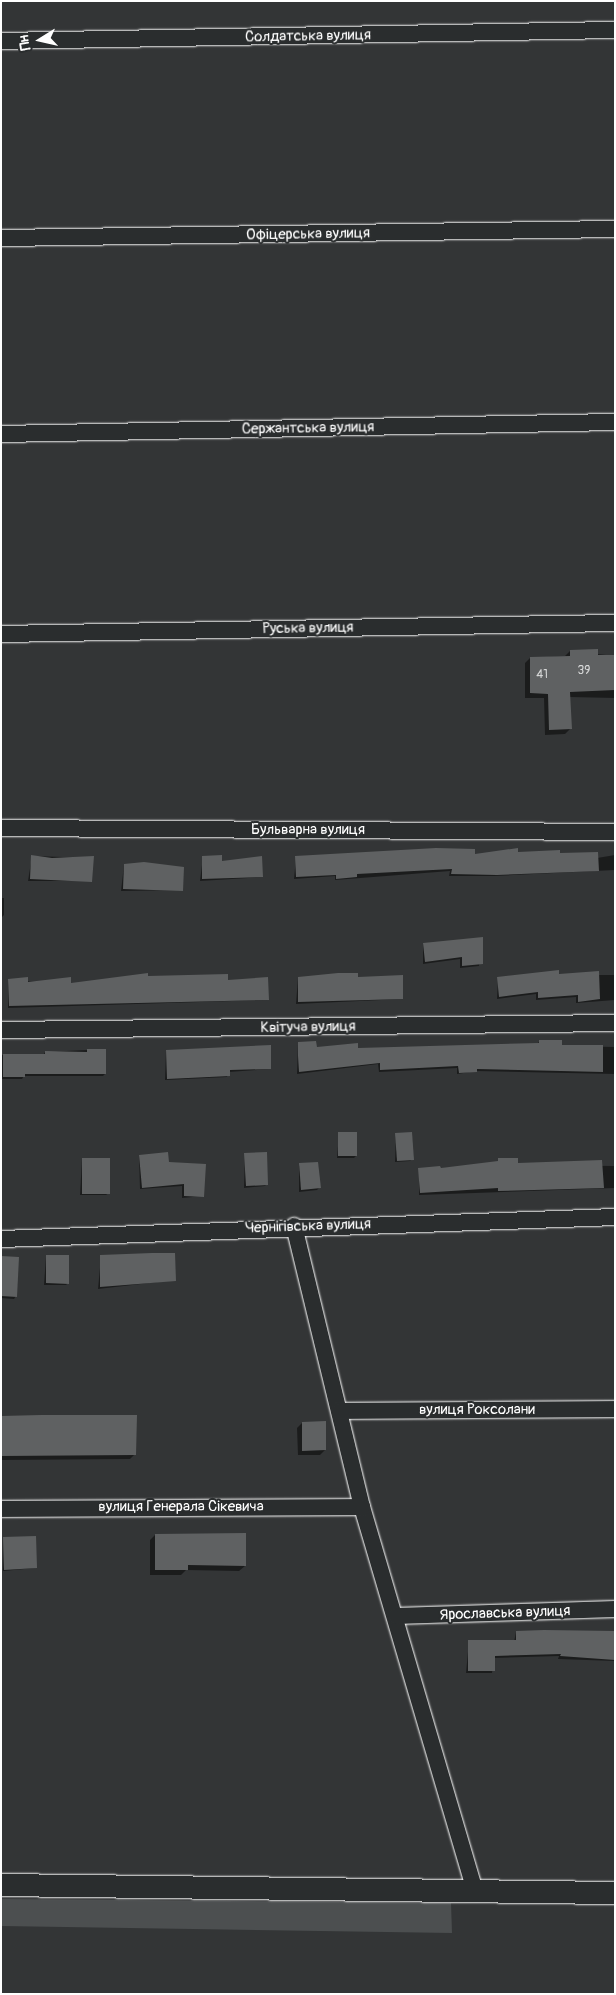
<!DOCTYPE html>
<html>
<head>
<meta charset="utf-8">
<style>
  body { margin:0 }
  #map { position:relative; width:616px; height:1995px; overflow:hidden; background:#333536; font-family:Pangolin,sans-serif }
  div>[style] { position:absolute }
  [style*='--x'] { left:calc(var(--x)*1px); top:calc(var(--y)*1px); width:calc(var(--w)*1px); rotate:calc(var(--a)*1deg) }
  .green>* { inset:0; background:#4c4f50 }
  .shadow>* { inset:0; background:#0007 }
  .building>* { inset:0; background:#5f6162 }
  .roads { filter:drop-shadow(0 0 1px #fff) drop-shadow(0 0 1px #fff) }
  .street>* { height:16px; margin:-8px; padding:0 8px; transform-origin:8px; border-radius:8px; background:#2a2d2e }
  .secondary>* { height:22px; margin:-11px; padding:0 11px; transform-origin:11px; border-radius:11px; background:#2a2d2e }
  span { translate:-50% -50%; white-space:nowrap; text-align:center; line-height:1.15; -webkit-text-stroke:4px #2a2d2e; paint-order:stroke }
  .number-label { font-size:12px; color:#d7d8d8 }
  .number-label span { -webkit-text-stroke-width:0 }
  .street-label { font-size:15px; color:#fff }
  .frame { position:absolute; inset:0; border:2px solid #fff; pointer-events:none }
  .north { position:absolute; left:15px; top:15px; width:50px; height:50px; -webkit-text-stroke:4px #2a2d2e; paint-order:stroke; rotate:260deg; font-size:14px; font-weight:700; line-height:20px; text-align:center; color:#fff }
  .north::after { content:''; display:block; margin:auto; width:18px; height:22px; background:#fff; clip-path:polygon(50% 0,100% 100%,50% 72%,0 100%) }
</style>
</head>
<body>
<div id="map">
  <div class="green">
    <div style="clip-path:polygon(1px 1899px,451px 1903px,452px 1933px,1px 1926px)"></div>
  </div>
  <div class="shadow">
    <div style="clip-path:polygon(570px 651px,615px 656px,615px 698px,569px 697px,570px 729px,565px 734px,545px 735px,544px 698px,525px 698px,525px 663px,530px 658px,565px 656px)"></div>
    <div style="clip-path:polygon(517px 854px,597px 858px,615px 855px,615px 870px,494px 876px,449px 876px,450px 871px,335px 880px,335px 876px,294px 879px,296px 858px)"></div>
    <div style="clip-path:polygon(32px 856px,93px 858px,91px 881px,28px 881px)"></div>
    <div style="clip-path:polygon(203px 857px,221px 863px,262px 877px,200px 881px)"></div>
    <div style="clip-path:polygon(124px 865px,181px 890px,121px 891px)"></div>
    <div style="clip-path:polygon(1px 898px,4px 898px,4px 915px,1px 918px)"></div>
    <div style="clip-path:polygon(482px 939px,479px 966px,460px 968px,460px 959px,423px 964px,423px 944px)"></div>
    <div style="clip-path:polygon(558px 975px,615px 975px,615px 1000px,576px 1003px,576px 997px,536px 1000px,536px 994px,497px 999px,498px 978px)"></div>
    <div style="clip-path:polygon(146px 977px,227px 981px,268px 1000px,8px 1008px,8px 980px,69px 984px)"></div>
    <div style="clip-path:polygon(298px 978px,357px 979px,402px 999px,296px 1004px)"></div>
    <div style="clip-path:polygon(539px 1042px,561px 1046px,615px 1047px,615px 1074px,476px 1071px,457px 1074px,457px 1068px,379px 1072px,378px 1064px,297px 1074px,298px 1044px,316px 1048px,357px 1049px,537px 1044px)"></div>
    <div style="clip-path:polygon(87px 1050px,105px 1074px,103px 1076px,24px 1076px,22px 1079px,1px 1079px,1px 1055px,43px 1056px,45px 1052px)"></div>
    <div style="clip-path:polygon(166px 1051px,270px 1069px,229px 1072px,227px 1077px,165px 1080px)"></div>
    <div style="clip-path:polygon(339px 1134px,356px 1156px,354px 1158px,337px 1158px)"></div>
    <div style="clip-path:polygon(396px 1135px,413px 1159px,410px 1161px,395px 1162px)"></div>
    <div style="clip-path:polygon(245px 1155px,267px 1184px,265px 1186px,244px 1188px)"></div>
    <div style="clip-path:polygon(139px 1156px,167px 1164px,203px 1196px,182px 1198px,182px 1186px,140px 1189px)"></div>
    <div style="clip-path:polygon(82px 1159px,109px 1193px,106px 1195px,80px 1195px)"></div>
    <div style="clip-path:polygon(299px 1165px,319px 1188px,317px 1190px,299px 1192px)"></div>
    <div style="clip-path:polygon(517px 1165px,615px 1166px,615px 1188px,419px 1195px,419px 1169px)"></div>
    <div style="clip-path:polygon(46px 1257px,68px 1283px,66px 1285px,44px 1285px)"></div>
    <div style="clip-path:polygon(101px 1257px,175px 1280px,98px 1289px)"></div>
    <div style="clip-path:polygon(1px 1258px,16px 1296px,14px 1299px,1px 1298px)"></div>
    <div style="clip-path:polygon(1px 1418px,135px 1454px,130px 1459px,1px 1460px)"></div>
    <div style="clip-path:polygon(302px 1423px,325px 1450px,320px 1455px,298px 1455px,297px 1428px)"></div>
    <div style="clip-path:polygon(155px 1535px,245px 1566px,239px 1571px,186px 1570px,181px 1575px,150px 1575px,150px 1540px)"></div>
    <div style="clip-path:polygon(4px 1538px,35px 1568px,3px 1571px)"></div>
    <div style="clip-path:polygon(516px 1632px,615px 1633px,615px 1661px,558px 1659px,559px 1656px,494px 1658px,492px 1673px,466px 1673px,469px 1641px,514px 1642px)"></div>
  </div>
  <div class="building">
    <div style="clip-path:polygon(598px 649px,598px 655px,615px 655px,615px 690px,570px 692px,572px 729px,549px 730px,548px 694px,530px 693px,530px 657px,570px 656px,570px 650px)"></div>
    <div style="clip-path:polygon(436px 848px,475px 849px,475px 854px,518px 848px,518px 852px,560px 850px,560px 853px,598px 852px,599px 871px,497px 875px,451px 874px,452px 869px,357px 874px,357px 877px,336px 879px,336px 875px,296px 877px,295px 856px)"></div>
    <div style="clip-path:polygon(31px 855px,52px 858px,94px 856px,92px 882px,30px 879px)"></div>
    <div style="clip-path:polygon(222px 855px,222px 861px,262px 856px,263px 877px,202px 879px,202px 856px)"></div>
    <div style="clip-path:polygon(144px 862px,184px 867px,183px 891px,123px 889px,124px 864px)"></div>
    <div style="clip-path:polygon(483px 937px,483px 964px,462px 966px,462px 957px,425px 962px,423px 943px)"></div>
    <div style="clip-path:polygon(559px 970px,559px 974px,599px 971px,600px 999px,578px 1002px,578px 995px,538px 998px,538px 992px,499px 997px,497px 977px)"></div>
    <div style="clip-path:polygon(148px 973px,148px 976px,228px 974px,228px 980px,268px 977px,269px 1000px,9px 1006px,8px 979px,28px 977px,28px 982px,71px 977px,71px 983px)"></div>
    <div style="clip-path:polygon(338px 973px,358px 973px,358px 977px,403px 975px,403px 999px,298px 1002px,298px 977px)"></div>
    <div style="clip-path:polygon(539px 1040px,562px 1040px,562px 1045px,603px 1045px,603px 1072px,477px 1069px,477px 1072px,459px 1073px,458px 1066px,380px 1070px,380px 1063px,299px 1072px,298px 1056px,298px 1042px,316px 1041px,317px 1047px,358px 1043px,358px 1048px,539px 1043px)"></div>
    <div style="clip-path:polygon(271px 1045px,271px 1069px,230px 1070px,230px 1076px,167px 1079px,166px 1050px)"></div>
    <div style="clip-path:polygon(87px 1049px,106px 1049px,106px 1074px,25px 1074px,25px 1077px,3px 1077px,3px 1054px,45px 1054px,45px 1051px,87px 1052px)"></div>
    <div style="clip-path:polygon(338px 1132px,357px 1132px,357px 1156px,338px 1156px)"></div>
    <div style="clip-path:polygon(412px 1132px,414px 1160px,397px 1161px,395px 1133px)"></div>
    <div style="clip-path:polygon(168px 1152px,169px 1162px,206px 1164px,204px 1197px,184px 1196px,184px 1184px,142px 1188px,139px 1155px)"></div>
    <div style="clip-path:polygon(267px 1152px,268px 1185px,246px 1186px,244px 1153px)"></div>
    <div style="clip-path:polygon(82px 1158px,110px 1158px,110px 1194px,82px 1194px)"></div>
    <div style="clip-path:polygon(498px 1158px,518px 1158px,518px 1163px,602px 1160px,604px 1188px,498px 1191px,498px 1188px,420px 1193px,418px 1168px,440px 1166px,441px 1168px,498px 1161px)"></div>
    <div style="clip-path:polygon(318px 1162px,321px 1188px,301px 1190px,299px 1163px)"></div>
    <div style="clip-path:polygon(152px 1253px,175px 1253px,176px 1281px,100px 1287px,100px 1255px)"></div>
    <div style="clip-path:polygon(46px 1255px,69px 1255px,69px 1284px,46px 1283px)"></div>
    <div style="clip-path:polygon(1px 1256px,19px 1257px,17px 1297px,1px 1296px)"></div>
    <div style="clip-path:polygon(41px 1415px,137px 1415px,136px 1455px,1px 1456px,1px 1416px)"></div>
    <div style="clip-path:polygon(326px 1421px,326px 1450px,302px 1451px,302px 1422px)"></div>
    <div style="clip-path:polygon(246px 1533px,246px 1566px,188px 1565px,188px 1570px,155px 1570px,155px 1534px)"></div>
    <div style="clip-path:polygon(36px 1536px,37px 1568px,4px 1570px,3px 1537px)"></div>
    <div style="clip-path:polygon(544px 1630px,615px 1631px,615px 1660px,560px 1656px,561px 1654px,495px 1656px,495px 1671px,468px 1671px,468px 1640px,516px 1640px,516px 1631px)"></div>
  </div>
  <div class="roads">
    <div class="street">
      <div style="--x:1;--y:41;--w:614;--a:-1.03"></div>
      <div style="--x:1;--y:238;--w:614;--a:-0.84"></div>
      <div style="--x:1;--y:434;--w:614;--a:-1.12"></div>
      <div style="--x:1;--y:634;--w:614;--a:-1.03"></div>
      <div style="--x:1;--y:828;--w:614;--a:0.37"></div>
      <div style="--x:1;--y:1030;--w:614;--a:-0.65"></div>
      <div style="--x:294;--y:1226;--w:289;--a:76.4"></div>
      <div style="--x:362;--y:1507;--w:400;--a:73.6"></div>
      <div style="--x:1;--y:1239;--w:614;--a:-2.05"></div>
      <div style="--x:340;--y:1411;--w:275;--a:-0.4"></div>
      <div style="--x:1;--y:1509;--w:361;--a:-0.3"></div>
      <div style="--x:396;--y:1616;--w:219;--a:-1.8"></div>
    </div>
    <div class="secondary">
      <div style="--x:1;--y:1885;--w:614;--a:0.75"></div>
    </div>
  </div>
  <div class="number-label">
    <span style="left:584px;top:671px">39</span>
    <span style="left:542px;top:675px">41</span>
  </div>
  <div class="street-label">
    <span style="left:308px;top:36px;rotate:-1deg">Солдатська вулиця</span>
    <span style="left:308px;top:234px;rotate:-1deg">Офіцерська вулиця</span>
    <span style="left:308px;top:428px;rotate:-1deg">Сержантська вулиця</span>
    <span style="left:308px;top:628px;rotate:-1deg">Руська вулиця</span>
    <span style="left:308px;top:830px">Бульварна вулиця</span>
    <span style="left:308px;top:1027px;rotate:-1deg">Квітуча вулиця</span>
    <span style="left:308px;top:1226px;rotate:-2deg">Чернігівська вулиця</span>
    <span style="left:477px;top:1410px">вулиця Роксолани</span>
    <span style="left:181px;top:1507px">вулиця Генерала Сікевича</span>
    <span style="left:505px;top:1613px;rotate:-2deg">Ярославська вулиця</span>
  </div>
  <div class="frame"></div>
  <div class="north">Пн</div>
</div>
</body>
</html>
